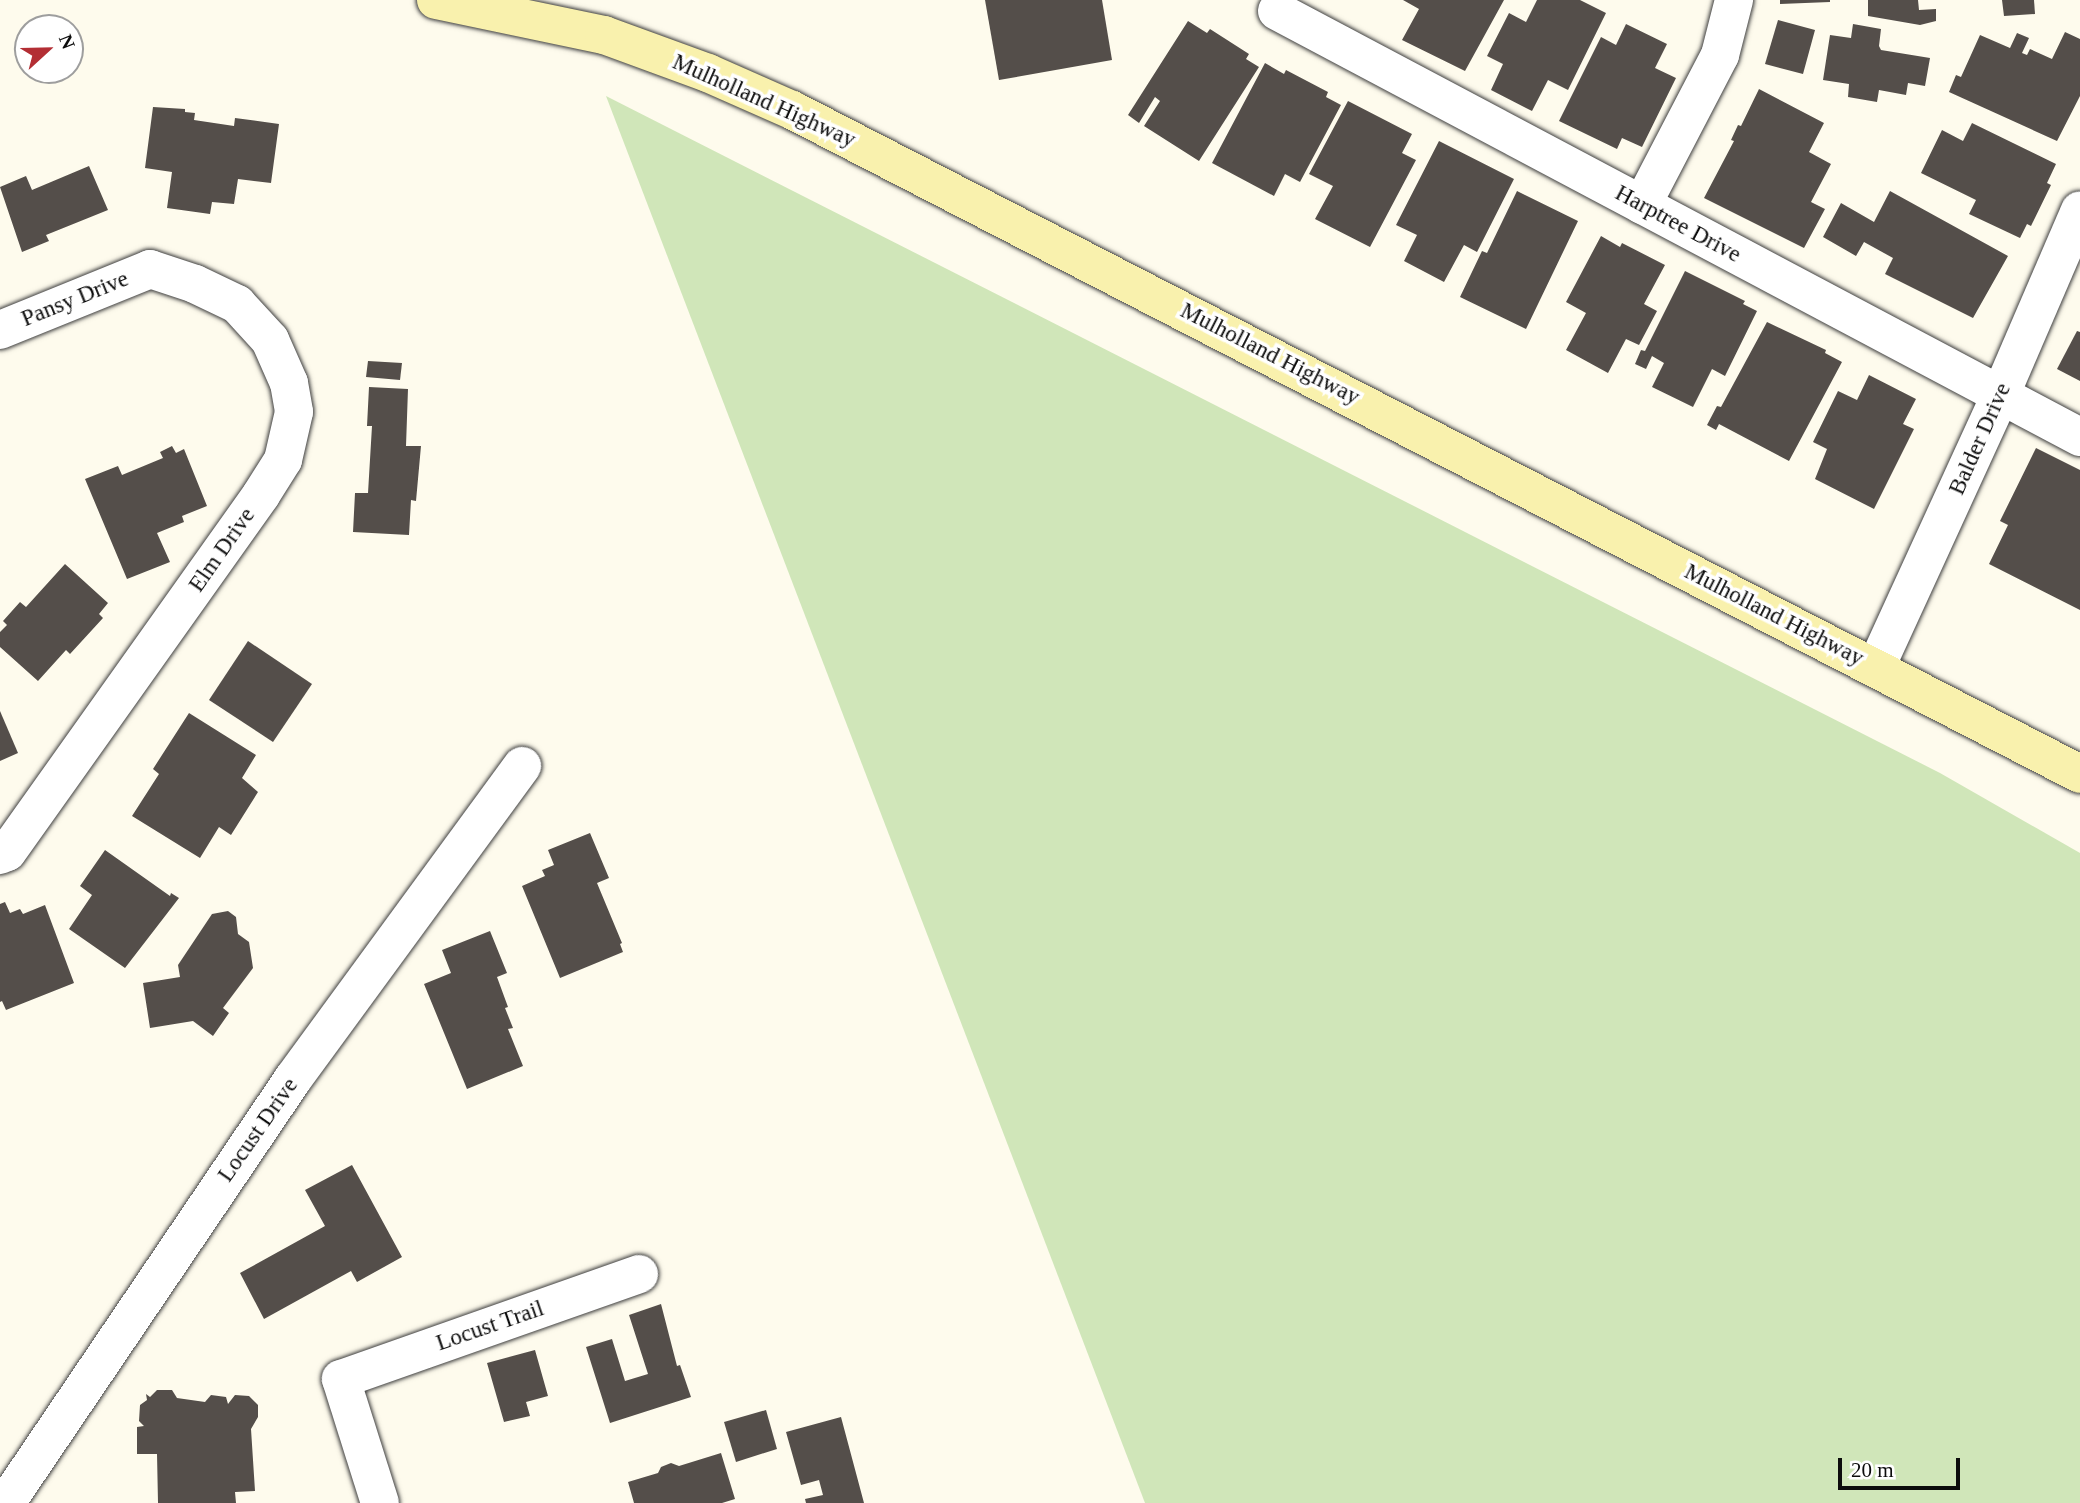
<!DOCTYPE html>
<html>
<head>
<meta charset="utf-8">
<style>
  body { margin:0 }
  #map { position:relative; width:2080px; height:1503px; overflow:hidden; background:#fefbed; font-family:"Times New Roman",serif }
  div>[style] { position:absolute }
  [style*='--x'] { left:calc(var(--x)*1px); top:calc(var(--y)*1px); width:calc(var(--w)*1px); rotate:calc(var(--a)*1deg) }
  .green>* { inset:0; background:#d0e6b9 }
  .building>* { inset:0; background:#544e4a }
  .roads { filter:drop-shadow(0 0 2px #3f3f3f) drop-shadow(0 0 2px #3f3f3f) }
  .street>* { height:38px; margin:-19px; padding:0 19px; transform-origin:19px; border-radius:19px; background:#fff }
  .secondary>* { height:38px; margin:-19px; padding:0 19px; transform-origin:19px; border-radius:19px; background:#f9f1ad }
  span { translate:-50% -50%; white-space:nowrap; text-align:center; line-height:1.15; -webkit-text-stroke:7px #fff; paint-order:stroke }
  .street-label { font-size:23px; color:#0c0c0c }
  .north { position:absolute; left:14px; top:14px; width:70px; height:70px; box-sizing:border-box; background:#fff; border:2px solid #9e9e9e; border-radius:50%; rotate:68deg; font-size:19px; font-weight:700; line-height:28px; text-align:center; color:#0c0c0c }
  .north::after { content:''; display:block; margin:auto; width:24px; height:32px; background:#b32e34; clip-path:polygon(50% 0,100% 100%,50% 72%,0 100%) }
  .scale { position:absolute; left:1838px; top:1458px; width:122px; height:32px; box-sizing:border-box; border:4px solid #0c0c0c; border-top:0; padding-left:9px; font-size:21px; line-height:24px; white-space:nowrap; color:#0c0c0c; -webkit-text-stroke:5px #fff; paint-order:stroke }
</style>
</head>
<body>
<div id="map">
  <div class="green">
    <div style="clip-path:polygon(606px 96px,1940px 773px,2080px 853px,2080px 1503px,1145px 1503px)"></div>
  </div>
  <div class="building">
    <div style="clip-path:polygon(985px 0,1102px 0,1112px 60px,999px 80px)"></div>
    <div style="clip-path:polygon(1403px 0,1504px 0,1465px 71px,1402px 40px,1419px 9px)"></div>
    <div style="clip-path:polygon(1537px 0,1580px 0,1606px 13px,1568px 90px,1548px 80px,1532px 111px,1491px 90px,1503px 64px,1487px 56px,1509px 13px,1526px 22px)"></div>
    <div style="clip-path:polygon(1780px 0,1830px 0,1830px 2px,1780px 4px)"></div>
    <div style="clip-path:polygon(1868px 0,1918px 0,1919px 10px,1936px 9px,1936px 21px,1920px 25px,1868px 16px)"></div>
    <div style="clip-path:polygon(2002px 0,2034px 0,2035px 14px,2004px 16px)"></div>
    <div style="clip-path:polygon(1778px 20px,1815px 30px,1803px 74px,1765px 64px)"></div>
    <div style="clip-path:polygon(1188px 21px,1207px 33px,1210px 29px,1249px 54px,1246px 59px,1259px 67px,1199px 161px,1144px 126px,1160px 101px,1155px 97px,1139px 123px,1128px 115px)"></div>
    <div style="clip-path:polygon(1626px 24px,1667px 44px,1655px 68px,1676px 78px,1642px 147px,1622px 138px,1617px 149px,1559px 121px,1601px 37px,1616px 45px)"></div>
    <div style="clip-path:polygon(1853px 24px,1881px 29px,1879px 46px,1881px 50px,1930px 58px,1925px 86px,1908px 83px,1906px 95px,1879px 90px,1877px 102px,1848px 97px,1849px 84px,1823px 80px,1830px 35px,1851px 38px)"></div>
    <div style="clip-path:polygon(2065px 32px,2080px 39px,2080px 96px,2057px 141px,1949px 92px,1956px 75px,1961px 77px,1980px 35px,2010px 48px,2017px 33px,2029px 38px,2022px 53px,2027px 55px,2030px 49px,2052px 59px)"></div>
    <div style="clip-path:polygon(1265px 63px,1284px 74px,1286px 70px,1328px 92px,1326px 97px,1341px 105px,1300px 182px,1285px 174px,1274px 196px,1212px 163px)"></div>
    <div style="clip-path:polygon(1759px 89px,1824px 123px,1809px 152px,1831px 164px,1811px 202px,1825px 209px,1804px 248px,1704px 198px,1734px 141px,1731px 140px,1738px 125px,1741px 126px)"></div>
    <div style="clip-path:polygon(1348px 101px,1412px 134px,1402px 153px,1416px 160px,1370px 247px,1315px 219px,1333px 186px,1309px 174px)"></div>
    <div style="clip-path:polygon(153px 107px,185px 109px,185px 112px,195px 113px,194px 120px,234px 126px,235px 118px,279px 124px,271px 183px,238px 179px,234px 204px,212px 202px,210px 214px,167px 208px,172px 172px,145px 168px)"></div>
    <div style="clip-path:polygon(1972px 123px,2056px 164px,2047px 183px,2051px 185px,2031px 226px,2027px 224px,2020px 238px,1969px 214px,1976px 200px,1921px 173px,1942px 130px,1963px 141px)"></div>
    <div style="clip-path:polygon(1439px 141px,1514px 179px,1477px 252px,1464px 245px,1444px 282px,1404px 261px,1417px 235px,1396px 225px)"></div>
    <div style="clip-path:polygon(89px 166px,108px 210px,46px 235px,49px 241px,22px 252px,0 187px,26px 176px,32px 190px)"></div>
    <div style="clip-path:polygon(1517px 191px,1578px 221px,1526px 329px,1460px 297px,1482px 251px,1487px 253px)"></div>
    <div style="clip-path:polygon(1890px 191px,2008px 256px,1973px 318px,1885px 274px,1893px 258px,1864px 242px,1856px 256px,1823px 237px,1841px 203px,1874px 222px)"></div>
    <div style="clip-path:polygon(1601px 236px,1620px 247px,1622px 243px,1665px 265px,1644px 304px,1657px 311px,1639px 345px,1626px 339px,1608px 373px,1566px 350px,1586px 313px,1566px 302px)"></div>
    <div style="clip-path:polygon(1685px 271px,1745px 301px,1743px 304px,1757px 311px,1725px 376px,1712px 369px,1693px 407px,1652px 387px,1664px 363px,1652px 356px,1646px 369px,1635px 364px,1641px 350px,1645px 351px)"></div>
    <div style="clip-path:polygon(1767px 322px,1826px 350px,1825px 353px,1842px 362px,1789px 461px,1719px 424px,1716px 430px,1707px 425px,1717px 406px,1721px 407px)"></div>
    <div style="clip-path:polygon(2077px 331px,2080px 332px,2080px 381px,2057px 369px)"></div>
    <div style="clip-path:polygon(368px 361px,402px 363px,400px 380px,366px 377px)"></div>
    <div style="clip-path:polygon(1869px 375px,1916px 399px,1903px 424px,1914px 429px,1874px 509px,1815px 479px,1827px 449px,1813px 442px,1838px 391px,1857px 400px)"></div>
    <div style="clip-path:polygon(369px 387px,408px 389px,406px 446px,421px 446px,416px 501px,411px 500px,409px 535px,353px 532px,355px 493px,368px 493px,372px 426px,367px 426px)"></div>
    <div style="clip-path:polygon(172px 446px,176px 453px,184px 449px,207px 506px,182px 516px,184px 522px,157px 533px,170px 562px,127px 579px,85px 479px,118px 466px,122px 475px,163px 458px,160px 452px)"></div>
    <div style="clip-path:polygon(2036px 448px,2080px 470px,2080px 610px,1989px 564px,2008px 525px,2000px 521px)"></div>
    <div style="clip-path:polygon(65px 564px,108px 603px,99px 614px,103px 618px,70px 654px,66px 650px,38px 681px,0 647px,0 632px,7px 625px,3px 621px,20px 602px,26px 607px)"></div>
    <div style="clip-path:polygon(248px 641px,312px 684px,273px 742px,209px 700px)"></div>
    <div style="clip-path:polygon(0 711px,18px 753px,0 761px)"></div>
    <div style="clip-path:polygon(189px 713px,256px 755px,242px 778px,258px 792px,231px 835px,219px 827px,200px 858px,132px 816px,159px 774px,153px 769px)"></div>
    <div style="clip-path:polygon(590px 833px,609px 878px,597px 883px,622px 943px,620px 944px,623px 952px,560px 978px,522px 886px,545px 876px,542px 870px,554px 865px,548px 850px)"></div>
    <div style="clip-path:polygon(105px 850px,170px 896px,171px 893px,179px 898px,125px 968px,69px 929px,92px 895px,80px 886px)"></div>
    <div style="clip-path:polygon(5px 902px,10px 913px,20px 909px,23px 914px,45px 905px,74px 983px,6px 1010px,2px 1001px,0 1002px,0 904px)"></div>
    <div style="clip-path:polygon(228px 911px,236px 917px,238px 934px,249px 942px,253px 968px,223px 1008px,229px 1013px,213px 1036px,193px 1021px,150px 1028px,143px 983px,180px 977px,178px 965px,212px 914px)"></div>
    <div style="clip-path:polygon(490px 931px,507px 973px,497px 977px,508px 1007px,505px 1008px,513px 1028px,508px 1029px,523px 1066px,467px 1089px,424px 984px,451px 973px,442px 950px)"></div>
    <div style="clip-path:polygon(352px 1165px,402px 1257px,357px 1282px,351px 1271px,264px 1319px,240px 1273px,325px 1226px,305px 1190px)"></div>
    <div style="clip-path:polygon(661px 1304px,677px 1366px,680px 1365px,691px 1397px,610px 1423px,586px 1347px,612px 1339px,625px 1381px,648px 1374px,629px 1315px)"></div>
    <div style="clip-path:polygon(535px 1350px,548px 1396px,526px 1402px,530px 1416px,504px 1422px,487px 1363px)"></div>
    <div style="clip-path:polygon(157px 1390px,172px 1390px,177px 1398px,205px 1402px,211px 1395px,226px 1397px,228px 1404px,235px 1395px,249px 1396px,258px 1405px,258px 1417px,251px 1429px,255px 1491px,235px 1492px,236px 1503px,158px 1503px,157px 1454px,137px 1454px,137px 1427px,144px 1426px,139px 1421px,140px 1405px,147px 1400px,146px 1394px,150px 1397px)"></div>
    <div style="clip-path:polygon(766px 1410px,777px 1449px,736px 1462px,724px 1422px)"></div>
    <div style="clip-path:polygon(841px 1417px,864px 1503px,806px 1503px,805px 1499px,823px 1495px,819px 1480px,801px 1485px,786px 1432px)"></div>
    <div style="clip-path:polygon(721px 1453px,735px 1499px,722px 1503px,634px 1503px,628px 1482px,658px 1473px,661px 1467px,671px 1463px,679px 1466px)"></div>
  </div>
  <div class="roads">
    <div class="street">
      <div style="--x:1277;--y:11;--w:909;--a:27.95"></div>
      <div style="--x:1642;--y:205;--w:169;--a:-62.5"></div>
      <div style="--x:1720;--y:55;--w:57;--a:-75.7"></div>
      <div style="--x:0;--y:330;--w:162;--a:-22.1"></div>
      <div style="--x:150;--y:269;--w:47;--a:18.4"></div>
      <div style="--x:195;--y:284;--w:47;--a:25.5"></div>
      <div style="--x:237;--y:304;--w:49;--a:47.5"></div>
      <div style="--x:270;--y:340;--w:47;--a:66.2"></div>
      <div style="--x:289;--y:383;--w:29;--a:80"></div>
      <div style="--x:294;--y:412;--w:49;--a:102.9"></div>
      <div style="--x:283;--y:460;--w:41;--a:122.2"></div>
      <div style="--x:261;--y:495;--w:438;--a:125.4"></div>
      <div style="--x:7;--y:852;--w:8;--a:157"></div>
      <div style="--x:1876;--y:667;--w:298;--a:-65.4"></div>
      <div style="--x:2000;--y:396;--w:202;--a:-66.7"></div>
      <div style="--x:6;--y:1503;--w:512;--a:-55.91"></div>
      <div style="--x:293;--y:1079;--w:388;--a:-53.8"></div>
      <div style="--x:380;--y:1503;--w:130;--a:-107.5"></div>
      <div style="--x:341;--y:1379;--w:316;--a:-19.4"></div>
    </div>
    <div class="secondary">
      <div style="--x:436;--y:0;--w:172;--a:11.8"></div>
      <div style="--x:604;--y:35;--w:111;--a:20.1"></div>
      <div style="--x:708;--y:73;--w:92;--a:23.8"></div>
      <div style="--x:792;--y:110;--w:1449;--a:27.27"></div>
    </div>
  </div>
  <div class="street-label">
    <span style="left:764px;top:101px;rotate:24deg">Mulholland Highway</span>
    <span style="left:1678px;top:224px;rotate:28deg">Harptree Drive</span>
    <span style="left:75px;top:299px;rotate:-22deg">Pansy Drive</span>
    <span style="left:1270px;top:354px;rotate:27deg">Mulholland Highway</span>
    <span style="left:1980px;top:439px;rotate:-66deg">Balder Drive</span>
    <span style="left:222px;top:550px;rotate:-55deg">Elm Drive</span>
    <span style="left:1774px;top:615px;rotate:27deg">Mulholland Highway</span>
    <span style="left:258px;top:1130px;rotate:-55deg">Locust Drive</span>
    <span style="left:490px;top:1326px;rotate:-19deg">Locust Trail</span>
  </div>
  <div class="north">N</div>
  <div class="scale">20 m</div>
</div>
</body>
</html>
